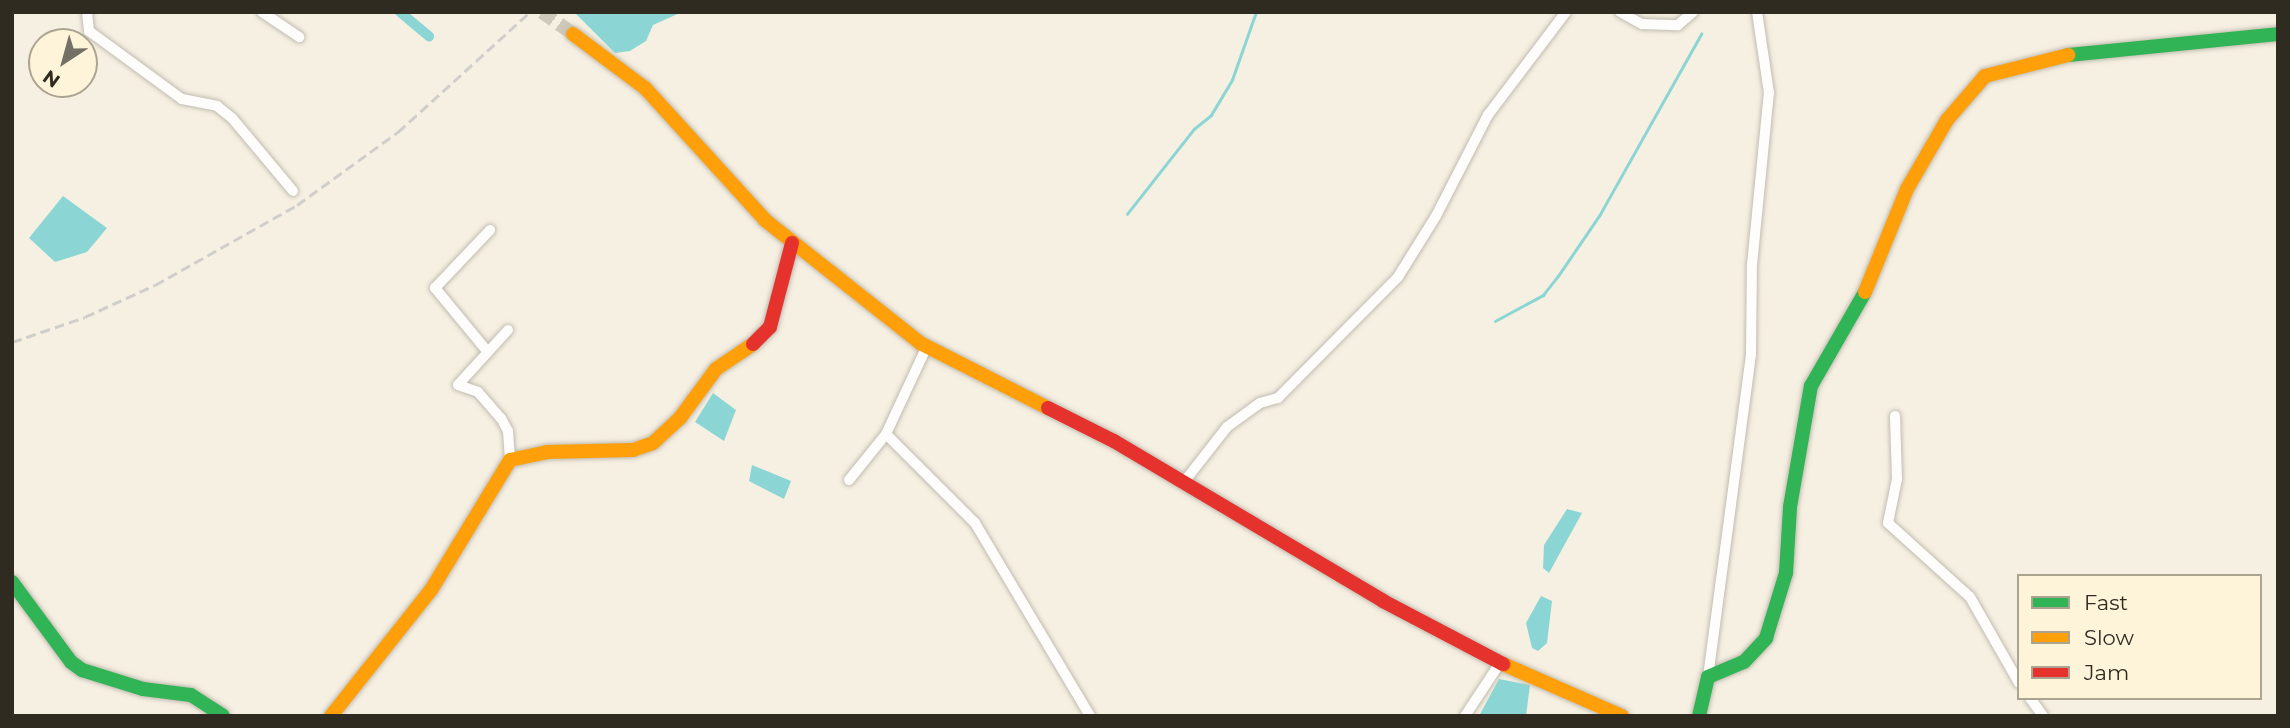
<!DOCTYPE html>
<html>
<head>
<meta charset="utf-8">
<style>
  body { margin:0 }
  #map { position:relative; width:2290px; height:728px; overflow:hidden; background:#f6f0e2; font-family:Montserrat,sans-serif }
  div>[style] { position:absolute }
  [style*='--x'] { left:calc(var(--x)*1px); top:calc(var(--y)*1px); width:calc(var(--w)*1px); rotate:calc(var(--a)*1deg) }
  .water>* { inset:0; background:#8bd6d5 }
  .stream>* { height:2.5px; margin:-1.25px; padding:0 1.25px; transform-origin:1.25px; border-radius:1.25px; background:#8bd6d5 }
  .canal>* { height:10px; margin:-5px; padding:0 5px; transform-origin:5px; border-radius:5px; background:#8bd6d5 }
  .secondary-tunnel>* { height:14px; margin-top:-7px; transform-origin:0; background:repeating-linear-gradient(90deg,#cec9bb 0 14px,transparent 0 21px) }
  .roads { filter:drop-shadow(0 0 2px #c1bcb1) drop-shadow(0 0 2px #c1bcb1) }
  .street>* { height:10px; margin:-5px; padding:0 5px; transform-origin:5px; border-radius:5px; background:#fefdfb }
  .fast>* { height:14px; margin:-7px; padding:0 7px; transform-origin:7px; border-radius:7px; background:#30b455 }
  .slow>* { height:14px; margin:-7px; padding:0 7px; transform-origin:7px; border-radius:7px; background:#ff9f0a }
  .jam>* { height:14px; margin:-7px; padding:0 7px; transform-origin:7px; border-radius:7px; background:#e5322d }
  .rail>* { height:2.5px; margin-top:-1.25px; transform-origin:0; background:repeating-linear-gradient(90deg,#d0ceca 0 10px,transparent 0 15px) }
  span { translate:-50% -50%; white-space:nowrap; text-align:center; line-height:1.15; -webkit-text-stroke:7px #fef4da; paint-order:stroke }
  .frame { position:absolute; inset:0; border:14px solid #2f2b21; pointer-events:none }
  .legend { position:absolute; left:2017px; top:574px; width:245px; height:126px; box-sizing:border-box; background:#fef4da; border:2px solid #aba490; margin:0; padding:9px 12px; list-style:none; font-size:21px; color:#2f2b21 }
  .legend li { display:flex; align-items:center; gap:14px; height:35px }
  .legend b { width:35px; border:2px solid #aba490 }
  .north { position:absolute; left:28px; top:28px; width:70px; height:70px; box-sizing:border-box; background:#fef4da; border:2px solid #aba490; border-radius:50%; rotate:216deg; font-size:19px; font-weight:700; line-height:28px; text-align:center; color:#2f2b21 }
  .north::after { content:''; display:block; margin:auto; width:24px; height:32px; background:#757065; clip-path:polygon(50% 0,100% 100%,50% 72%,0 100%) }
</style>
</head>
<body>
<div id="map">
  <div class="water">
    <div style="clip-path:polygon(574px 12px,682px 12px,653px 25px,646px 41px,630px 51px,615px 53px)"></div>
    <div style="clip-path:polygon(63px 196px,107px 228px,87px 252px,55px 262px,29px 238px)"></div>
    <div style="clip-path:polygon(713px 393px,736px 410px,724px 441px,695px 422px)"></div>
    <div style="clip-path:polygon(752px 465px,791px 481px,784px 499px,749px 481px)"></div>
    <div style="clip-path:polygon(1567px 509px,1582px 513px,1549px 573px,1543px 568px,1544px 545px)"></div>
    <div style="clip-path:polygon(1541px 596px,1552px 601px,1547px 643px,1538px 651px,1532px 648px,1526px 623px)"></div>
    <div style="clip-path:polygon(1499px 679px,1530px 685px,1526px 716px,1479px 716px)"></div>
  </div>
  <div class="stream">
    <div style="--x:1127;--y:214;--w:108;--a:-51.8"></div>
    <div style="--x:1194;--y:129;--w:22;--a:-39"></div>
    <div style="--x:1211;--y:115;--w:41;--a:-59"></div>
    <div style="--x:1232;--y:80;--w:72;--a:-70.6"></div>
    <div style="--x:1495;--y:321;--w:55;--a:-28.4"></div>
    <div style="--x:1543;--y:295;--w:24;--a:-52"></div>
    <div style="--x:1558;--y:276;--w:73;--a:-55.7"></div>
    <div style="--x:1599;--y:216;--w:209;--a:-60.7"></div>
  </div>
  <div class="canal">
    <div style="--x:400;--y:12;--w:38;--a:40"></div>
  </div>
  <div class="secondary-tunnel">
    <div style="--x:542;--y:12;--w:38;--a:35"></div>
  </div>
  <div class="roads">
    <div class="street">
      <div style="--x:87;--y:12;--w:19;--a:84"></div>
      <div style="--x:89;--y:31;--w:115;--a:36.2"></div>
      <div style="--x:182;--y:99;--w:36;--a:11"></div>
      <div style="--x:217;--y:106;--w:19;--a:39"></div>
      <div style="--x:232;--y:118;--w:95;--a:50.1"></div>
      <div style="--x:262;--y:12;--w:45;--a:34"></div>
      <div style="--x:1620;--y:12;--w:25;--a:29"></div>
      <div style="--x:1642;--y:24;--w:36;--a:2"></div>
      <div style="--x:1678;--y:25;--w:20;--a:-41"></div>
      <div style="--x:508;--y:330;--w:74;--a:132.3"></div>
      <div style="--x:458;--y:385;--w:21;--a:19"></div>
      <div style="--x:478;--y:392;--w:35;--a:49"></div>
      <div style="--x:501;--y:418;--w:15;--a:62"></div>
      <div style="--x:508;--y:431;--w:29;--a:86"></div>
      <div style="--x:487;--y:351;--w:82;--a:-129.5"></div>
      <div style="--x:435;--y:288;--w:80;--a:-46.5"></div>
      <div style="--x:1895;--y:416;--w:63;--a:88.2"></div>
      <div style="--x:1897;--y:479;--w:45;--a:101.6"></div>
      <div style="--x:1888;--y:523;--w:110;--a:42.1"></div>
      <div style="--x:1970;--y:597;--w:99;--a:60.3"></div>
      <div style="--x:886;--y:434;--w:126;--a:45"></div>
      <div style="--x:975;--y:523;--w:225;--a:59.2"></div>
      <div style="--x:849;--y:480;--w:59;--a:-51.2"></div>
      <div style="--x:886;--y:434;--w:97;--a:-65"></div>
      <div style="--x:1184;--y:482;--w:70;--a:-52"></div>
      <div style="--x:1227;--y:427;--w:41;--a:-36"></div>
      <div style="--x:1260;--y:403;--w:19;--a:-16"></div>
      <div style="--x:1278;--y:398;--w:170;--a:-45.2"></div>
      <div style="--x:1398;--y:277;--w:72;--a:-58.1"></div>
      <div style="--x:1436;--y:216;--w:114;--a:-62.8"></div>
      <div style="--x:1488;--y:115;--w:129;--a:-52.9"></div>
      <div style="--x:1708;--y:677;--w:326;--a:-82.4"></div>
      <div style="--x:1751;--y:354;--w:89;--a:-89.4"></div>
      <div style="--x:1752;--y:265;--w:173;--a:-84.4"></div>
      <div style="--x:1769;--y:93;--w:82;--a:-98.4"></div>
      <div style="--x:2030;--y:698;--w:22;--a:54"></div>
      <div style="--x:1465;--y:716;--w:64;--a:-56.6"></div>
    </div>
    <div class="fast">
      <div style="--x:2068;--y:55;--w:211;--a:-5.7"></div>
      <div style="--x:12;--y:582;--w:99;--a:53.6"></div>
      <div style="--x:71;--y:662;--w:14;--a:36"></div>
      <div style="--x:82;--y:670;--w:64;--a:17.3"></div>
      <div style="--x:143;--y:689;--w:48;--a:7.1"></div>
      <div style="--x:191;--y:695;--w:38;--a:33"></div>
      <div style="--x:1699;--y:716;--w:40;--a:-77"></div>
      <div style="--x:1708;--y:677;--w:39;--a:-23"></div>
      <div style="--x:1744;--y:662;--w:33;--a:-47"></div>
      <div style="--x:1766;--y:638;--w:68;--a:-72.9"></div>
      <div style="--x:1786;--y:573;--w:66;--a:-86.5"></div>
      <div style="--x:1790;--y:507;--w:123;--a:-80.2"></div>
      <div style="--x:1811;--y:386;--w:108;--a:-60.1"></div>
    </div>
    <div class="slow">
      <div style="--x:573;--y:34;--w:90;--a:36.9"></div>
      <div style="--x:645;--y:88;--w:178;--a:47.7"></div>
      <div style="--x:765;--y:220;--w:198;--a:38.4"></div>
      <div style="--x:920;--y:343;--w:144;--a:26.9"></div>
      <div style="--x:1865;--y:292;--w:111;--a:-67.8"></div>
      <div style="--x:1907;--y:189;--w:80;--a:-59.9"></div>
      <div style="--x:1947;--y:120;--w:58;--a:-49.2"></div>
      <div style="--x:1985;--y:76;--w:86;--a:-14.2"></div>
      <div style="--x:1503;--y:664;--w:130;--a:23.6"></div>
      <div style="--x:331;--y:716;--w:161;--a:-51.6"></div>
      <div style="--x:431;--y:590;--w:152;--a:-58.7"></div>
      <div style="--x:510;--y:460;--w:38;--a:-12"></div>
      <div style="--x:547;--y:452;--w:86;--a:-1.3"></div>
      <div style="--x:633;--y:450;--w:21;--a:-19"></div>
      <div style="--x:653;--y:443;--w:37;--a:-43"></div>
      <div style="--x:680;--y:418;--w:61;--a:-53.7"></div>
      <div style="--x:716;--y:369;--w:45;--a:-34"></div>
    </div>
    <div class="jam">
      <div style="--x:753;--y:344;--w:24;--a:-45"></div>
      <div style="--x:770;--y:327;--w:87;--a:-75.3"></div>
      <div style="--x:1048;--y:408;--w:74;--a:26.6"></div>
      <div style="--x:1114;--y:441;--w:313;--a:30.7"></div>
      <div style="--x:1383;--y:601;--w:136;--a:27.7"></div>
    </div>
  </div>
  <div class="rail">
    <div style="--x:12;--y:342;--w:77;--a:-18.9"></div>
    <div style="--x:85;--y:317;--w:77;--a:-24.6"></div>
    <div style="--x:155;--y:285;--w:163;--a:-29.4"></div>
    <div style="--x:297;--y:205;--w:125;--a:-35.9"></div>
    <div style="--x:398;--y:132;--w:178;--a:-42.3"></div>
  </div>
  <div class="frame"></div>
  <ul class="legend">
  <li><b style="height:9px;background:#30b455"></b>Fast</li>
  <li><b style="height:9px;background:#ff9f0a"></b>Slow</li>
  <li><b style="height:9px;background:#e5322d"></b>Jam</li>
  </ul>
  <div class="north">N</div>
</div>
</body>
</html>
